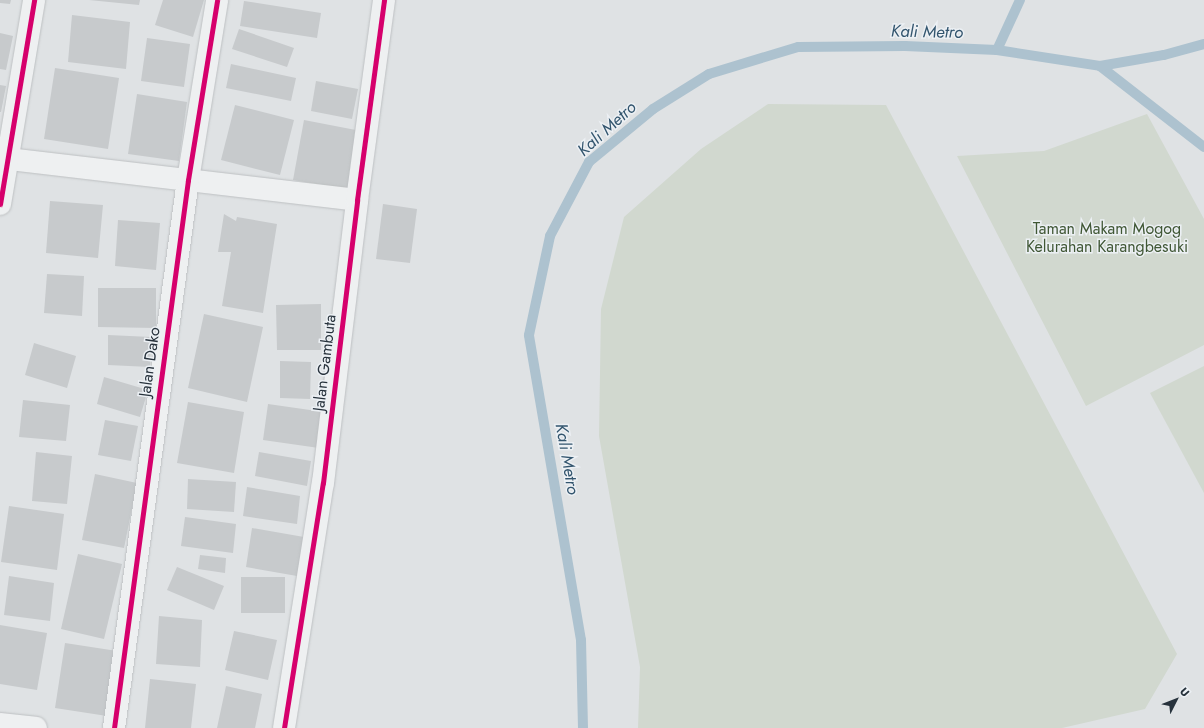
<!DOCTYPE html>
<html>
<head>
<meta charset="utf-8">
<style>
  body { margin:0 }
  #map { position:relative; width:1204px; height:728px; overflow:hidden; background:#dfe2e4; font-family:Jost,sans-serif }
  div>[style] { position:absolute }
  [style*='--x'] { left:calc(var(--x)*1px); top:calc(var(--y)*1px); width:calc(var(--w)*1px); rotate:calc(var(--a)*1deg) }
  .green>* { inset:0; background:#d1d8cf }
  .stream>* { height:10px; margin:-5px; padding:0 5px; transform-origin:5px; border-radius:5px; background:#adc2cf }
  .building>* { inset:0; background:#c7cacc }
  .roads { filter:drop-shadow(0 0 1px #bdc0c2) drop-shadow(0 0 1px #bdc0c2) }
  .street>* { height:22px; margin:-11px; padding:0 11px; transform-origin:11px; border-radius:11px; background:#eef0f1 }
  .cycleway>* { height:5px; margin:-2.5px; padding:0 2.5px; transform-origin:2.5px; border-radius:2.5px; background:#d6006c }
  span { translate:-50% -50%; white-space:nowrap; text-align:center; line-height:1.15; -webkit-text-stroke:3px #ecf0f4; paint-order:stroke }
  .park-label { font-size:16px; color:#405735 }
  .street-label { font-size:16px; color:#27323c }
  .water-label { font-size:17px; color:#33556e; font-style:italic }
  .north { position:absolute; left:1156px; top:680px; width:40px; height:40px; -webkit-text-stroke:3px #ecf0f4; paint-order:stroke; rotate:48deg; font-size:11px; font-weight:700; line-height:16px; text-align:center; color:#27323c }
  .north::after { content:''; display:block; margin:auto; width:14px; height:18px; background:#27323c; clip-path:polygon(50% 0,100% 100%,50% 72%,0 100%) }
</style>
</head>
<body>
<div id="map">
  <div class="green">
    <div style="clip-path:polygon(768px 104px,886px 105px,1177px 654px,1145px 709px,1062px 728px,638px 728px,640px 667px,599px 436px,601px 309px,624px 217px,701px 149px)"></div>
    <div style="clip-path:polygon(1147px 114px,1204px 219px,1204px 345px,1086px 406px,957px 156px,1044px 151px)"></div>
    <div style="clip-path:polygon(1204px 366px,1204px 493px,1150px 393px)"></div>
  </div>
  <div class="stream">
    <div style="--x:997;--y:50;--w:55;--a:-65.3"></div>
    <div style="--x:1100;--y:66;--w:132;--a:37.9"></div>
    <div style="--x:583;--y:728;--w:88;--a:-91.3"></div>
    <div style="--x:581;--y:640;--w:309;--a:-99.7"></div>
    <div style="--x:529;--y:335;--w:101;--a:-78"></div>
    <div style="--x:550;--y:236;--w:84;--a:-62.2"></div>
    <div style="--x:589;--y:162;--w:83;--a:-39.6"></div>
    <div style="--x:653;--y:109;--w:66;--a:-32"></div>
    <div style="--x:709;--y:74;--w:93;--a:-16.9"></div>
    <div style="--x:798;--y:47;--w:107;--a:-0.5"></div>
    <div style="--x:905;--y:46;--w:92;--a:2.5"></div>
    <div style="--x:997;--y:50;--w:104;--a:8.8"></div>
    <div style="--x:1100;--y:66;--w:65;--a:-9.8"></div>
    <div style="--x:1164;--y:55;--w:41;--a:-15.4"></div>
  </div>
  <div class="building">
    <div style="clip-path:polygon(0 0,11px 0,10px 4px,0 3px)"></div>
    <div style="clip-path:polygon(89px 0,140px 0,139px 5px)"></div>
    <div style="clip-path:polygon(163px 0,204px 0,193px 37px,155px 25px)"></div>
    <div style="clip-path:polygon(244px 1px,321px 13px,317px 38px,240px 26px)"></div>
    <div style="clip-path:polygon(72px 15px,130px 22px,126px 69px,68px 62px)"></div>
    <div style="clip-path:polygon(239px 29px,294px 48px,287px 67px,232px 49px)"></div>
    <div style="clip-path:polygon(0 33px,13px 36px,6px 70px,0 69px)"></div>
    <div style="clip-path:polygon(147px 38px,190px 44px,184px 87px,141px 81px)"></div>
    <div style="clip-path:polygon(231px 64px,296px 78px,291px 101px,226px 88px)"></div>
    <div style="clip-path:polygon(55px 68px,119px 78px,108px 149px,44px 139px)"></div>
    <div style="clip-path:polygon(316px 81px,358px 89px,352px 119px,311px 111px)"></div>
    <div style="clip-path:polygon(0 85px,6px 86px,1px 112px,0 112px)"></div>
    <div style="clip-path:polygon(137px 94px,187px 102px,179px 161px,128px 154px)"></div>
    <div style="clip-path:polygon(235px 105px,294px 120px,280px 175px,221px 160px)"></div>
    <div style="clip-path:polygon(304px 120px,361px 131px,351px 190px,293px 180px)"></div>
    <div style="clip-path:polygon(50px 201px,103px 205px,98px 258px,46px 253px)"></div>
    <div style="clip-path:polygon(383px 204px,417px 209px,410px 263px,376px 259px)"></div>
    <div style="clip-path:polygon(224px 214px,236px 221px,237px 217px,277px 224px,263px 313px,222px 306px,231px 252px,218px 252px)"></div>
    <div style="clip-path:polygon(118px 220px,160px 223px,156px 270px,115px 266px)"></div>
    <div style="clip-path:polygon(47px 274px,84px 276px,82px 316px,44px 313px)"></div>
    <div style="clip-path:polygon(98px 288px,156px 288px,156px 328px,98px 327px)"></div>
    <div style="clip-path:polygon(321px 304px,321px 350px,277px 350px,276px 305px)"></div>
    <div style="clip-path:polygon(204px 314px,263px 327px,247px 402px,188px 388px)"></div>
    <div style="clip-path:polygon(108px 335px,151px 337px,150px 367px,108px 365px)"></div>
    <div style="clip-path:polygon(34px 343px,76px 356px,67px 388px,25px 375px)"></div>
    <div style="clip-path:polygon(280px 361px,311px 362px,310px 399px,280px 398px)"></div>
    <div style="clip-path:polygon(104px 377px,148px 390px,140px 417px,97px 404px)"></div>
    <div style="clip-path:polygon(23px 400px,70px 405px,66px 441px,19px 437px)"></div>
    <div style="clip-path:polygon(188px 402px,244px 412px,234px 473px,177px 463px)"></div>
    <div style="clip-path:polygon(268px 404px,324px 412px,319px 448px,263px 440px)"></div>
    <div style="clip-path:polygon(105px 420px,138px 426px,131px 461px,98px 455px)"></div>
    <div style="clip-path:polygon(36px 452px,72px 456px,67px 504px,32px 501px)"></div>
    <div style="clip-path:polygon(259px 452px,311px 461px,307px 486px,255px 476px)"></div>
    <div style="clip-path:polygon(95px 474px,137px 483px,124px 548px,82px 540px)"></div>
    <div style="clip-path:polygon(188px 479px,236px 482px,234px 512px,187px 509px)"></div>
    <div style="clip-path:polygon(247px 487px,300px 496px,297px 524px,243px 516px)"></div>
    <div style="clip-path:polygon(9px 506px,64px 514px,57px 570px,1px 562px)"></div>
    <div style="clip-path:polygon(185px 517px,236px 524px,233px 553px,181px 546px)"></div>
    <div style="clip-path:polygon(252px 528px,304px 537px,297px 576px,246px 567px)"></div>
    <div style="clip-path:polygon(78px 554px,122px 564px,104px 639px,61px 629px)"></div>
    <div style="clip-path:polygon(200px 555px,226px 558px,225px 573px,198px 569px)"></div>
    <div style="clip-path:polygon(177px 567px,224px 586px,214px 610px,167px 590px)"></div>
    <div style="clip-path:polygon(9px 576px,54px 583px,50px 621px,4px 615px)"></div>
    <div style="clip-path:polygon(241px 577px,285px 577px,285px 613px,241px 613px)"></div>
    <div style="clip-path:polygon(159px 616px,202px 620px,200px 667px,156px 664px)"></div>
    <div style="clip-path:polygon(0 625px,47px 633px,37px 690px,0 684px)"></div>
    <div style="clip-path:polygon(234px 631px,277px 640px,268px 680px,225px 670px)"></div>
    <div style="clip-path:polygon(65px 643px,117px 651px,107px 716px,55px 708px)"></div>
    <div style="clip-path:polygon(150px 679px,196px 684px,191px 728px,145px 728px)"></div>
    <div style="clip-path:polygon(226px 686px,262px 694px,255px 728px,217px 728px)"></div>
  </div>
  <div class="roads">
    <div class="street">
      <div style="--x:0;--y:158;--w:359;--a:6.7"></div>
      <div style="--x:0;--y:204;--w:207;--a:-80.5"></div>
      <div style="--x:0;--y:724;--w:36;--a:6"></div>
      <div style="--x:114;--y:728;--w:553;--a:-82.31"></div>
      <div style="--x:188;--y:180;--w:182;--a:-80.8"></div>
      <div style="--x:284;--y:728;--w:248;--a:-81"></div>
      <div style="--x:323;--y:483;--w:285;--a:-83.1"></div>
      <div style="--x:357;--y:200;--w:202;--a:-82.3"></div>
    </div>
  </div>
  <div class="cycleway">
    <div style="--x:0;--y:204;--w:207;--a:-80.5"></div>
    <div style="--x:114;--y:728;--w:553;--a:-82.31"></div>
    <div style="--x:188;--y:180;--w:182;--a:-80.8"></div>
    <div style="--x:284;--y:728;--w:248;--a:-81"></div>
    <div style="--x:323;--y:483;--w:285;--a:-83.1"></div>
    <div style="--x:357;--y:200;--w:202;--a:-82.3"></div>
  </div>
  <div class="park-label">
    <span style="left:1107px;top:238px">Taman Makam Mogog<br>Kelurahan Karangbesuki</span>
  </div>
  <div class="street-label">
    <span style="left:150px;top:362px;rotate:-82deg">Jalan Dako</span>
    <span style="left:325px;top:363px;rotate:-83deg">Jalan Gambuta</span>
  </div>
  <div class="water-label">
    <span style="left:927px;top:32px;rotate:1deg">Kali Metro</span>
    <span style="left:607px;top:129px;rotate:-42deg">Kali Metro</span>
    <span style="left:567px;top:459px;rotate:80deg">Kali Metro</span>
  </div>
  <div class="north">U</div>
</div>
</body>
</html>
